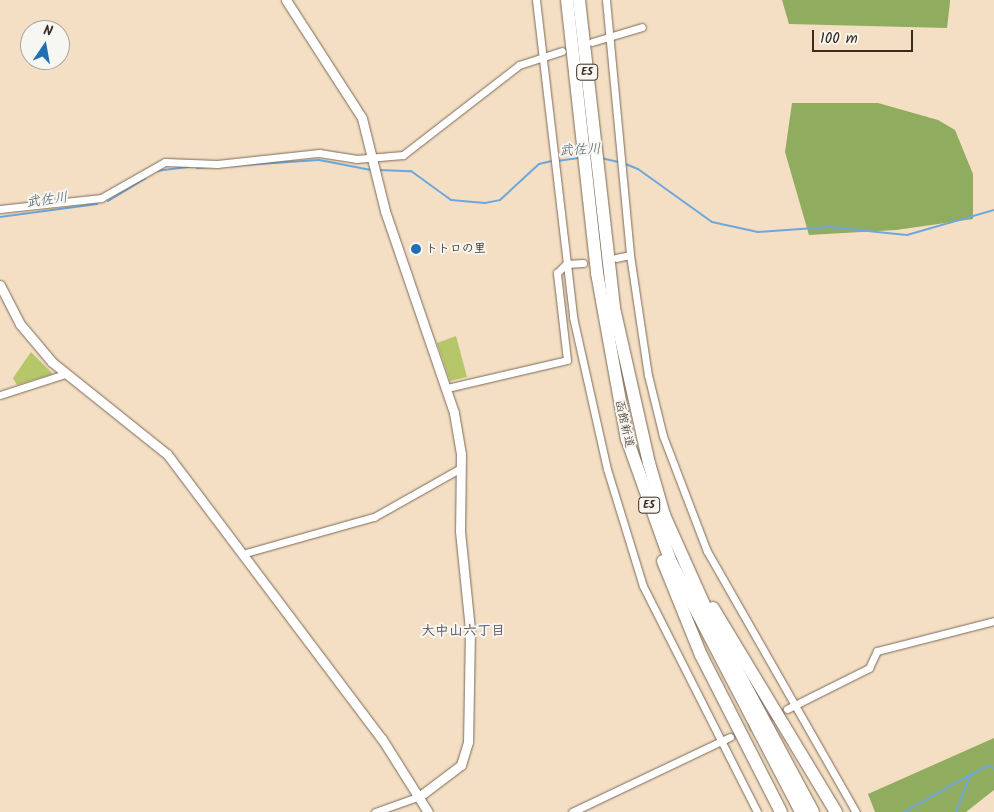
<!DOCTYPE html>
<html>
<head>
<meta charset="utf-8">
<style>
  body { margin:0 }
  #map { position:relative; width:994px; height:812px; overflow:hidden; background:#f4dfc4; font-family:Kalam,"Klee One",sans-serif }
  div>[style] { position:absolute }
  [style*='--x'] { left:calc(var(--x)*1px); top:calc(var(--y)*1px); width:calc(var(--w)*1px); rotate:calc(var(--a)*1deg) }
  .green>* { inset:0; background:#b6c76a }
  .forest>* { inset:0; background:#90ac5e }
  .stream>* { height:2px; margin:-1px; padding:0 1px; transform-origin:1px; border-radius:1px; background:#6da7dd }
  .minor-tunnel>* { height:7px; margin-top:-3.5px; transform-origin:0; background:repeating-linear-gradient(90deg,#cfbba3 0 7px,transparent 0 10.5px) }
  .roads { filter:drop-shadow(0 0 1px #7c6958) drop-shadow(0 0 1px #7c6958) }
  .minor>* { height:7px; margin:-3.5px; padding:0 3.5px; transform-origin:3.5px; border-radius:3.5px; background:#fff }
  .tertiary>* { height:9px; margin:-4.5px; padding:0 4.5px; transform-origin:4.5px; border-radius:4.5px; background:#fff }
  .motorway>* { height:12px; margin:-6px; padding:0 6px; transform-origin:6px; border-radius:6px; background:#fff }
  .dots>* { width:14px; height:14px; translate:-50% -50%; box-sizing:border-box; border:2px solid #f6f6f2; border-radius:50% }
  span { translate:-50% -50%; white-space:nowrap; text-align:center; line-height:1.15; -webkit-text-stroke:4px #f6f6f2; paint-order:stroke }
  .shield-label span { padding:1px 4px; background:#f6f6f2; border:1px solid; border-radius:4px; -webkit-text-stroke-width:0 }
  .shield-label { font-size:11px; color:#3b2a1e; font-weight:700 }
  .poi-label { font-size:12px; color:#3b2a1e; font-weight:700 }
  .left { translate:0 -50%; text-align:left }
  .street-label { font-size:12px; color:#3b2a1e }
  .water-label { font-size:14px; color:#4c5661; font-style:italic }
  .neighbourhood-label { font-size:14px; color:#62545d; font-weight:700 }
  .north { position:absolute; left:20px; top:20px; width:50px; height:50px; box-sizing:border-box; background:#f6f6f2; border:1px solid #aba49d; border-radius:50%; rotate:12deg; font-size:14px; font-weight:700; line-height:20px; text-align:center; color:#3b2a1e }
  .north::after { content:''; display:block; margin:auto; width:18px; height:22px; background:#1f6fb2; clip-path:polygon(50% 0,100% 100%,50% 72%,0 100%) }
  .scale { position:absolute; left:812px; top:30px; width:101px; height:22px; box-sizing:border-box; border:2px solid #3b2a1e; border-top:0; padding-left:6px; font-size:15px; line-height:18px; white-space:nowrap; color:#3b2a1e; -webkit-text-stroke:4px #f6f6f2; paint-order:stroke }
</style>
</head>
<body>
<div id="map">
  <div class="green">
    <div style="clip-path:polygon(456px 336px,467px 377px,450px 381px,437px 343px)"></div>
    <div style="clip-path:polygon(31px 352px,53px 374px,17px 385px,13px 378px)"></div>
  </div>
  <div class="forest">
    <div style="clip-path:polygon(782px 0,950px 0,950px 2px,947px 28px,789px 24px)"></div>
    <div style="clip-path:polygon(792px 103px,878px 103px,938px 120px,955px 130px,973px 174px,973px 219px,896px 230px,809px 235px,785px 152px)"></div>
    <div style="clip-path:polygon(994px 738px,994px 790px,966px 812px,875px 812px,868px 794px)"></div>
  </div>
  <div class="stream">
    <div style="--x:601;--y:158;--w:18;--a:13"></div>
    <div style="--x:557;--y:161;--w:22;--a:-8"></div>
    <div style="--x:623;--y:163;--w:16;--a:22"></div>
    <div style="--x:638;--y:169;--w:91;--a:35.6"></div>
    <div style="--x:712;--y:222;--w:47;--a:12.3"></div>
    <div style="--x:758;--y:232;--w:71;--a:-4"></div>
    <div style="--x:829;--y:227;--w:78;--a:5.9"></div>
    <div style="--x:907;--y:235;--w:91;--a:-16"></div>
    <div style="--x:197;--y:168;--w:122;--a:-3.8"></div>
    <div style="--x:319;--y:160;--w:53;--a:10.9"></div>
    <div style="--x:378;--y:170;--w:33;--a:2"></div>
    <div style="--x:411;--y:171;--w:49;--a:35.9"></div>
    <div style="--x:451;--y:200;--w:34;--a:5"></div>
    <div style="--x:485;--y:203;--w:15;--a:-11"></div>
    <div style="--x:500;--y:200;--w:53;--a:-42.7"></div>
    <div style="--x:539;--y:164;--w:13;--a:-13"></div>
    <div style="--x:156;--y:171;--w:34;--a:-7"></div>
    <div style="--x:108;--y:201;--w:44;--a:-31.2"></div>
    <div style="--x:0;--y:217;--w:98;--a:-7.6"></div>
    <div style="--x:904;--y:812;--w:76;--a:-29.3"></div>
    <div style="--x:956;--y:812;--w:40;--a:-69"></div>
    <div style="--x:970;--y:775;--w:20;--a:-27"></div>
    <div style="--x:988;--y:766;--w:6;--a:18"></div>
  </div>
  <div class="minor-tunnel">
    <div style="--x:730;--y:737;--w:64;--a:-26.2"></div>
  </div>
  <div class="roads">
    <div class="minor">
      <div style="--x:536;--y:0;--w:319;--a:83.3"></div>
      <div style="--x:573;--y:317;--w:156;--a:77.4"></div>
      <div style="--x:607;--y:469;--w:122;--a:72.9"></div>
      <div style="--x:643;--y:586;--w:253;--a:63.2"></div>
      <div style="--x:606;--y:0;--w:256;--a:84.6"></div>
      <div style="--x:630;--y:255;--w:121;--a:81.5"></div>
      <div style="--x:648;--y:375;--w:63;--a:76.2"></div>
      <div style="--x:663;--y:436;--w:123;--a:69.1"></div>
      <div style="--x:707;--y:551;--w:301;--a:60.3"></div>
      <div style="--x:592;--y:42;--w:52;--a:-16.7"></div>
      <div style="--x:0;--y:209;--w:102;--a:-6.2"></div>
      <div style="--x:101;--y:198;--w:73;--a:-29.4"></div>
      <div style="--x:165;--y:162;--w:52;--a:2.2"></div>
      <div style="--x:217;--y:164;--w:103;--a:-6.2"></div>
      <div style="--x:319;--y:153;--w:37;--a:9"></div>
      <div style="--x:356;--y:159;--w:47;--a:-4.9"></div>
      <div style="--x:403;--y:155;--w:147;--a:-37.8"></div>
      <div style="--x:519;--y:65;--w:45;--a:-18"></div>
      <div style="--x:616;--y:258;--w:14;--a:-12"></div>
      <div style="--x:447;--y:388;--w:123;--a:-13.1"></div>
      <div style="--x:567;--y:360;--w:88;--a:-96.6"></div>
      <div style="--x:557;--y:273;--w:13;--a:-45"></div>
      <div style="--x:566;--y:264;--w:17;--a:-3"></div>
      <div style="--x:0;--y:395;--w:68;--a:-17.9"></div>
      <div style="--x:242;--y:554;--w:137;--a:-15.7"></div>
      <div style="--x:374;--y:517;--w:100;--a:-29.4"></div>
      <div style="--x:787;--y:709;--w:92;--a:-26.6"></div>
      <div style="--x:869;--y:668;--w:19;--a:-65"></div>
      <div style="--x:877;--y:651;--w:121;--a:-14.4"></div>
      <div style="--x:375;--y:812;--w:48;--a:-19.6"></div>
      <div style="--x:572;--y:812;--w:175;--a:-25.4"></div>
    </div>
    <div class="tertiary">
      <div style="--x:286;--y:0;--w:140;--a:57.2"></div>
      <div style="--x:362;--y:118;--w:96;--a:76.1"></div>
      <div style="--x:385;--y:211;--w:213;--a:71.1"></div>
      <div style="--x:454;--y:413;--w:42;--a:80.3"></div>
      <div style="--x:461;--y:454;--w:77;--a:90.7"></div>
      <div style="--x:460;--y:531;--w:100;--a:84.2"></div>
      <div style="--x:470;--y:630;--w:112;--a:91"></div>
      <div style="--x:468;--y:742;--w:24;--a:107"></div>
      <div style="--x:461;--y:765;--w:51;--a:142.9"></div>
      <div style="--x:0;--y:285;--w:44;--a:62.9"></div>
      <div style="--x:20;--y:324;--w:50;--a:49.9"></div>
      <div style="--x:52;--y:362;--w:147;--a:38.7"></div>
      <div style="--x:167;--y:454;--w:357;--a:53"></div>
      <div style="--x:382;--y:739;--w:86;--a:57.8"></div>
    </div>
    <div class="motorway">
      <div style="--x:567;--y:0;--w:275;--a:83.7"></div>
      <div style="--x:597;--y:273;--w:169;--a:79.8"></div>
      <div style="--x:627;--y:439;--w:128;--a:70.4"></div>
      <div style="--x:670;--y:560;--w:284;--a:62.5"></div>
      <div style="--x:579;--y:0;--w:310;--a:83.5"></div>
      <div style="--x:614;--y:308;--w:159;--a:77.3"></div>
      <div style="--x:649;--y:463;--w:54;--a:73.9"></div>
      <div style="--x:664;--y:515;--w:127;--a:65.9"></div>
      <div style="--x:716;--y:631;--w:205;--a:61.8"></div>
      <div style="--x:663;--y:561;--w:101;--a:68"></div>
      <div style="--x:701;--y:655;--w:176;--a:63"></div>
      <div style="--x:713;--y:608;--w:238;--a:58.9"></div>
    </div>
  </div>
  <div class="dots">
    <div style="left:416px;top:249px;background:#1f6fb2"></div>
  </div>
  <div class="shield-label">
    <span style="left:587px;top:72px">E5</span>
    <span style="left:649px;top:505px">E5</span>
  </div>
  <div class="poi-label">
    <span class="left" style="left:426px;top:249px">トトロの里</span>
  </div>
  <div class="street-label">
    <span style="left:624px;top:424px;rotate:77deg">函館新道</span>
  </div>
  <div class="water-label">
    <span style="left:580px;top:150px;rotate:-3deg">武佐川</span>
    <span style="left:47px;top:200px;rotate:-8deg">武佐川</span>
  </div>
  <div class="neighbourhood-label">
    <span style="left:463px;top:631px">大中山六丁目</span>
  </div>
  <div class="north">N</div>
  <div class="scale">100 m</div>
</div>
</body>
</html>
